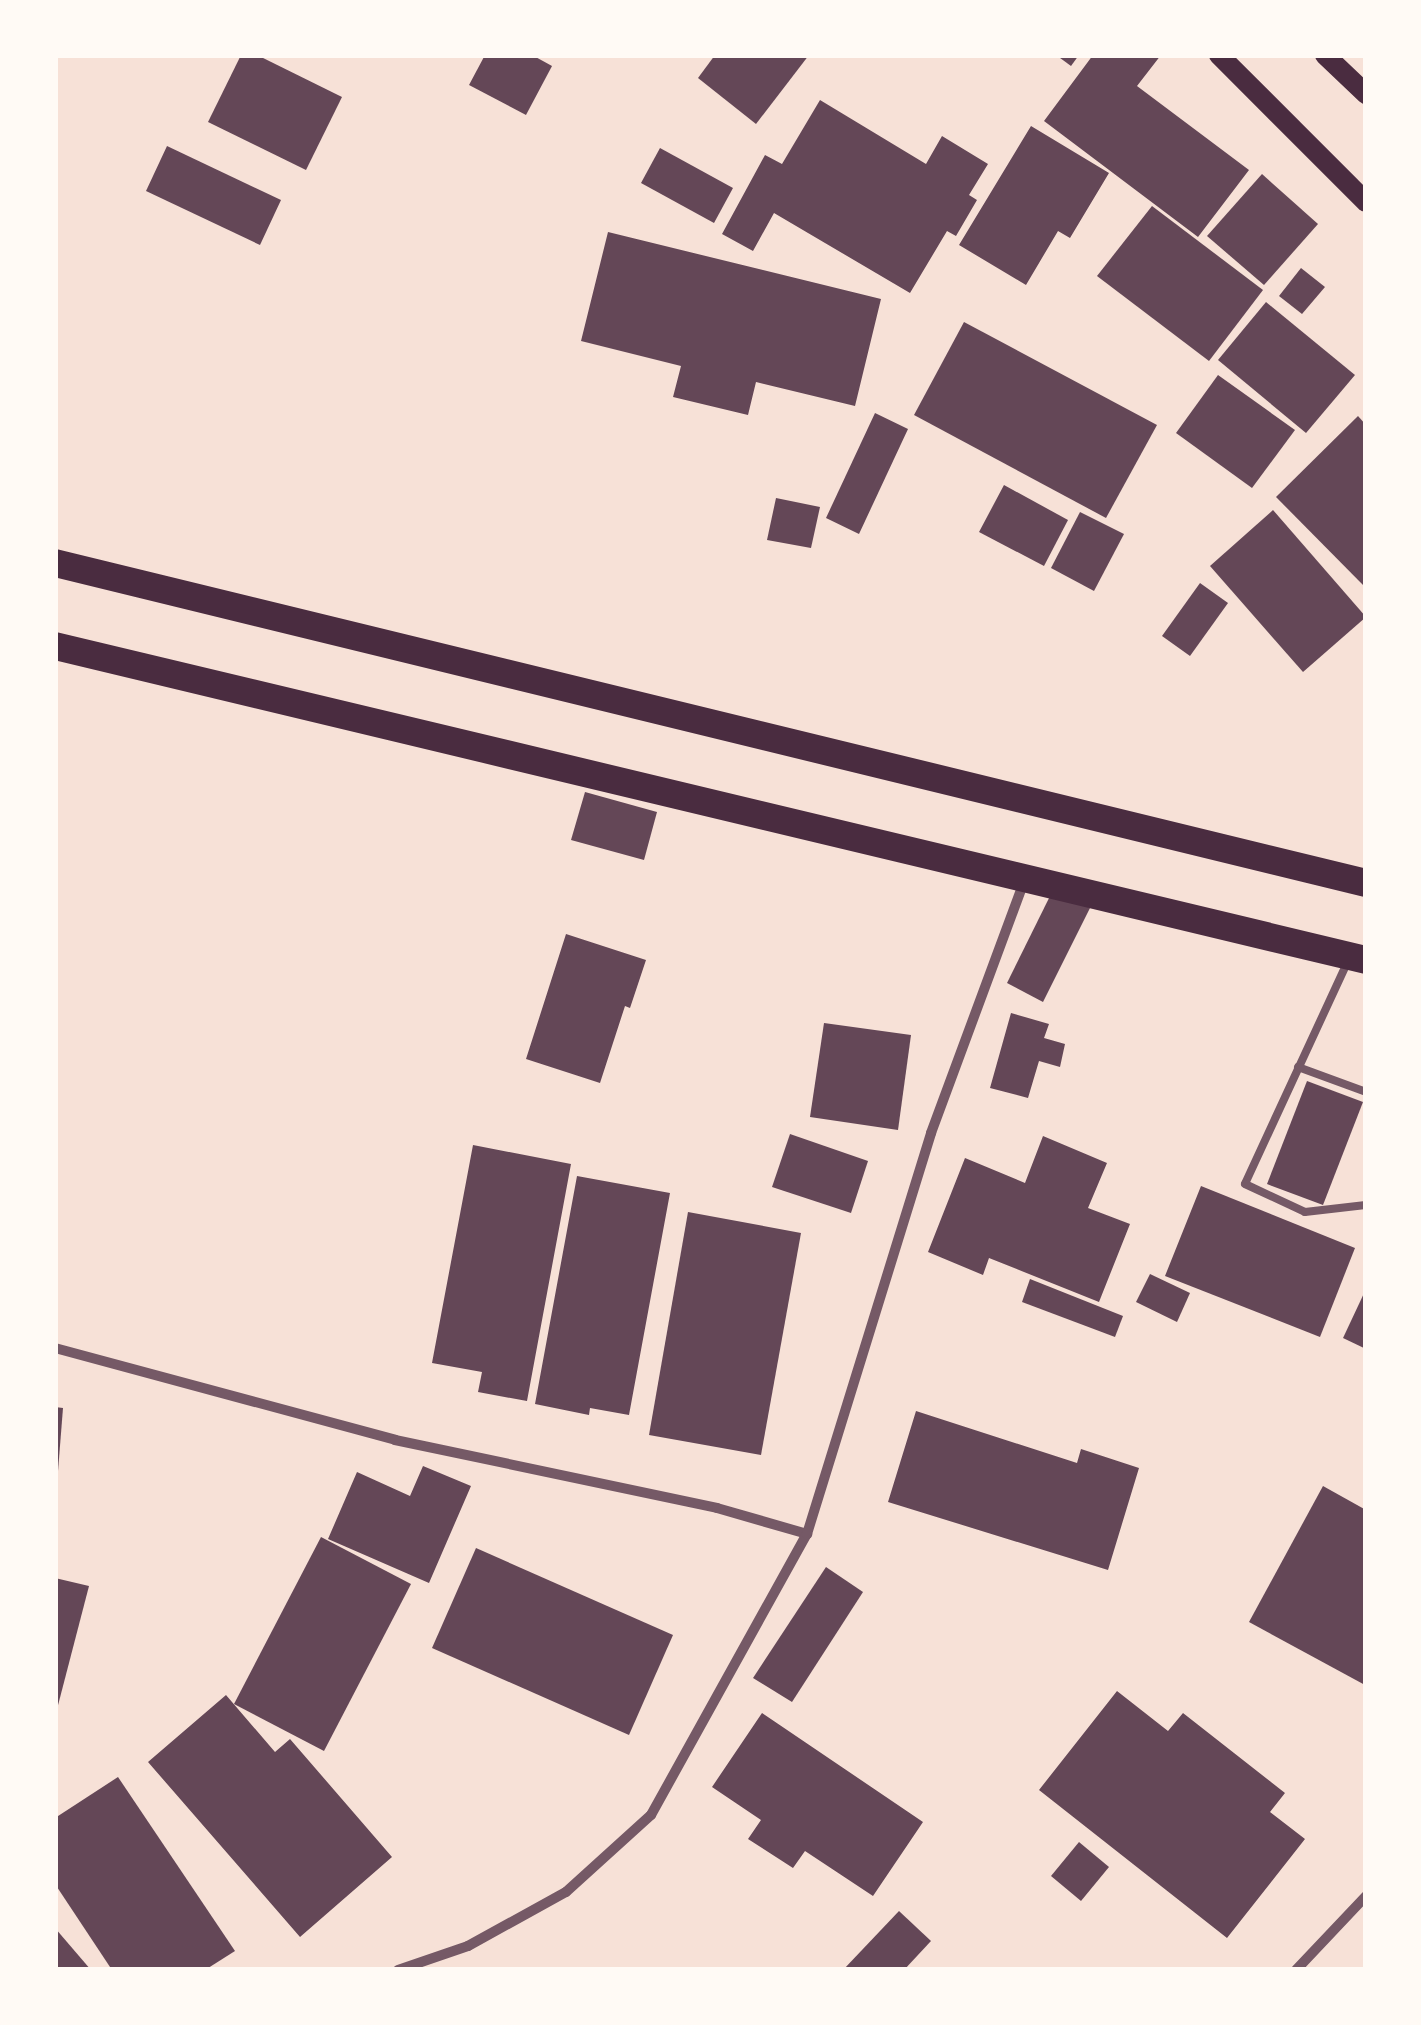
<!DOCTYPE html>
<html>
<head>
<meta charset="utf-8">
<style>
  body { margin:0 }
  #map { position:relative; width:1421px; height:2025px; overflow:hidden; background:#f7e1d7; font-family:"Zilla Slab",serif }
  div>[style] { position:absolute }
  [style*='--x'] { left:calc(var(--x)*1px); top:calc(var(--y)*1px); width:calc(var(--w)*1px); rotate:calc(var(--a)*1deg) }
  .building>* { inset:0; background:#644757 }
  .service>* { height:8px; margin:-4px; padding:0 4px; transform-origin:4px; border-radius:4px; background:#755966 }
  .minor>* { height:10px; margin:-5px; padding:0 5px; transform-origin:5px; border-radius:5px; background:#755966 }
  .secondary>* { height:20px; margin:-10px; padding:0 10px; transform-origin:10px; border-radius:10px; background:#4a2c40 }
  .trunk>* { height:28px; margin:-14px; padding:0 14px; transform-origin:14px; border-radius:14px; background:#4a2c40 }
  span { translate:-50% -50%; white-space:nowrap; text-align:center; line-height:1.15; -webkit-text-stroke:10px #fffaf5; paint-order:stroke }
  .frame { position:absolute; inset:0; border:58px solid #fffaf5; pointer-events:none }
</style>
</head>
<body>
<div id="map">
  <div class="building">
    <div style="clip-path:polygon(241px 55px,257px 55px,342px 97px,306px 170px,208px 122px)"></div>
    <div style="clip-path:polygon(485px 55px,532px 55px,552px 66px,526px 115px,469px 85px)"></div>
    <div style="clip-path:polygon(715px 55px,809px 55px,756px 124px,698px 78px)"></div>
    <div style="clip-path:polygon(1056px 55px,1079px 55px,1071px 66px)"></div>
    <div style="clip-path:polygon(1093px 55px,1161px 55px,1137px 86px,1249px 170px,1198px 237px,1044px 121px)"></div>
    <div style="clip-path:polygon(820px 100px,926px 164px,942px 136px,988px 164px,969px 195px,977px 200px,956px 236px,947px 231px,910px 293px,774px 213px,753px 251px,722px 234px,765px 155px,782px 164px)"></div>
    <div style="clip-path:polygon(1031px 126px,1109px 173px,1070px 238px,1058px 231px,1026px 285px,959px 245px)"></div>
    <div style="clip-path:polygon(167px 146px,281px 200px,260px 245px,146px 191px)"></div>
    <div style="clip-path:polygon(660px 148px,733px 188px,714px 223px,641px 183px)"></div>
    <div style="clip-path:polygon(1262px 174px,1318px 224px,1264px 285px,1207px 236px)"></div>
    <div style="clip-path:polygon(1152px 206px,1263px 290px,1209px 361px,1097px 276px)"></div>
    <div style="clip-path:polygon(608px 232px,881px 299px,855px 406px,756px 382px,748px 415px,673px 397px,681px 366px,581px 341px)"></div>
    <div style="clip-path:polygon(1301px 268px,1325px 287px,1302px 314px,1279px 296px)"></div>
    <div style="clip-path:polygon(1266px 302px,1355px 375px,1306px 433px,1218px 360px)"></div>
    <div style="clip-path:polygon(964px 322px,1157px 425px,1106px 518px,914px 415px)"></div>
    <div style="clip-path:polygon(1218px 375px,1295px 430px,1252px 488px,1176px 433px)"></div>
    <div style="clip-path:polygon(875px 413px,908px 429px,859px 534px,826px 518px)"></div>
    <div style="clip-path:polygon(1358px 416px,1366px 425px,1366px 588px,1276px 497px)"></div>
    <div style="clip-path:polygon(1004px 485px,1068px 520px,1044px 566px,979px 532px)"></div>
    <div style="clip-path:polygon(776px 498px,820px 507px,811px 548px,767px 540px)"></div>
    <div style="clip-path:polygon(1273px 510px,1366px 617px,1303px 672px,1210px 566px)"></div>
    <div style="clip-path:polygon(1080px 512px,1124px 534px,1094px 591px,1051px 568px)"></div>
    <div style="clip-path:polygon(1200px 583px,1228px 603px,1190px 656px,1162px 636px)"></div>
    <div style="clip-path:polygon(585px 792px,657px 812px,644px 860px,571px 840px)"></div>
    <div style="clip-path:polygon(1053px 890px,1090px 908px,1043px 1002px,1007px 983px)"></div>
    <div style="clip-path:polygon(566px 934px,646px 960px,630px 1008px,625px 1006px,600px 1083px,526px 1059px)"></div>
    <div style="clip-path:polygon(1011px 1013px,1049px 1024px,1044px 1038px,1065px 1044px,1060px 1067px,1039px 1061px,1028px 1098px,990px 1088px)"></div>
    <div style="clip-path:polygon(824px 1023px,911px 1035px,898px 1130px,810px 1117px)"></div>
    <div style="clip-path:polygon(1307px 1081px,1363px 1102px,1323px 1205px,1267px 1184px)"></div>
    <div style="clip-path:polygon(790px 1134px,868px 1161px,851px 1213px,772px 1187px)"></div>
    <div style="clip-path:polygon(1043px 1136px,1107px 1163px,1088px 1208px,1130px 1224px,1099px 1302px,989px 1258px,983px 1275px,928px 1252px,965px 1158px,1025px 1183px)"></div>
    <div style="clip-path:polygon(473px 1145px,571px 1164px,527px 1401px,478px 1392px,482px 1372px,432px 1363px)"></div>
    <div style="clip-path:polygon(577px 1176px,670px 1193px,629px 1415px,590px 1408px,589px 1415px,535px 1404px)"></div>
    <div style="clip-path:polygon(1201px 1186px,1355px 1248px,1320px 1337px,1165px 1276px)"></div>
    <div style="clip-path:polygon(688px 1212px,801px 1233px,761px 1455px,649px 1435px)"></div>
    <div style="clip-path:polygon(1150px 1274px,1190px 1293px,1177px 1322px,1136px 1302px)"></div>
    <div style="clip-path:polygon(1030px 1279px,1123px 1316px,1115px 1337px,1022px 1302px)"></div>
    <div style="clip-path:polygon(1366px 1289px,1366px 1349px,1343px 1338px)"></div>
    <div style="clip-path:polygon(55px 1407px,63px 1408px,58px 1471px,55px 1471px)"></div>
    <div style="clip-path:polygon(916px 1411px,1077px 1463px,1081px 1449px,1139px 1468px,1108px 1570px,888px 1502px)"></div>
    <div style="clip-path:polygon(423px 1466px,471px 1486px,429px 1583px,328px 1539px,357px 1472px,410px 1496px)"></div>
    <div style="clip-path:polygon(1323px 1486px,1366px 1510px,1365px 1685px,1249px 1622px)"></div>
    <div style="clip-path:polygon(321px 1537px,411px 1584px,324px 1751px,234px 1704px)"></div>
    <div style="clip-path:polygon(476px 1548px,673px 1635px,629px 1735px,432px 1648px)"></div>
    <div style="clip-path:polygon(826px 1567px,863px 1592px,792px 1702px,753px 1678px)"></div>
    <div style="clip-path:polygon(55px 1578px,89px 1586px,56px 1713px,55px 1712px)"></div>
    <div style="clip-path:polygon(1117px 1691px,1168px 1731px,1183px 1713px,1285px 1793px,1270px 1812px,1305px 1839px,1227px 1938px,1039px 1790px)"></div>
    <div style="clip-path:polygon(226px 1695px,275px 1752px,290px 1739px,392px 1857px,300px 1937px,148px 1762px)"></div>
    <div style="clip-path:polygon(762px 1713px,923px 1822px,873px 1896px,805px 1851px,793px 1868px,748px 1839px,761px 1820px,712px 1787px)"></div>
    <div style="clip-path:polygon(118px 1777px,235px 1951px,205px 1970px,112px 1970px,55px 1884px,55px 1818px)"></div>
    <div style="clip-path:polygon(1079px 1842px,1109px 1867px,1081px 1901px,1051px 1876px)"></div>
    <div style="clip-path:polygon(899px 1911px,931px 1941px,904px 1970px,843px 1970px)"></div>
    <div style="clip-path:polygon(55px 1928px,91px 1970px,55px 1970px)"></div>
  </div>
  <div class="service">
    <div style="--x:1347;--y:963;--w:243;--a:114.8"></div>
    <div style="--x:1245;--y:1184;--w:66;--a:25"></div>
    <div style="--x:1305;--y:1212;--w:61;--a:-6.5"></div>
    <div style="--x:1298;--y:1067;--w:72;--a:20.2"></div>
  </div>
  <div class="minor">
    <div style="--x:55;--y:1348;--w:352;--a:15.1"></div>
    <div style="--x:395;--y:1440;--w:329;--a:11.9"></div>
    <div style="--x:717;--y:1508;--w:94;--a:16.1"></div>
    <div style="--x:398;--y:1970;--w:74;--a:-18.9"></div>
    <div style="--x:468;--y:1946;--w:112;--a:-28.9"></div>
    <div style="--x:566;--y:1892;--w:115;--a:-42.2"></div>
    <div style="--x:651;--y:1815;--w:321;--a:-61"></div>
    <div style="--x:807;--y:1534;--w:420;--a:-72.8"></div>
    <div style="--x:931;--y:1133;--w:269;--a:-69.7"></div>
    <div style="--x:1296;--y:1970;--w:102;--a:-46.6"></div>
  </div>
  <div class="secondary">
    <div style="--x:1219;--y:55;--w:208;--a:45"></div>
    <div style="--x:1325;--y:55;--w:57;--a:43.6"></div>
  </div>
  <div class="trunk">
    <div style="--x:55;--y:563;--w:1349;--a:13.72"></div>
    <div style="--x:55;--y:646;--w:1348;--a:13.47"></div>
  </div>
  <div class="frame"></div>
</div>
</body>
</html>
